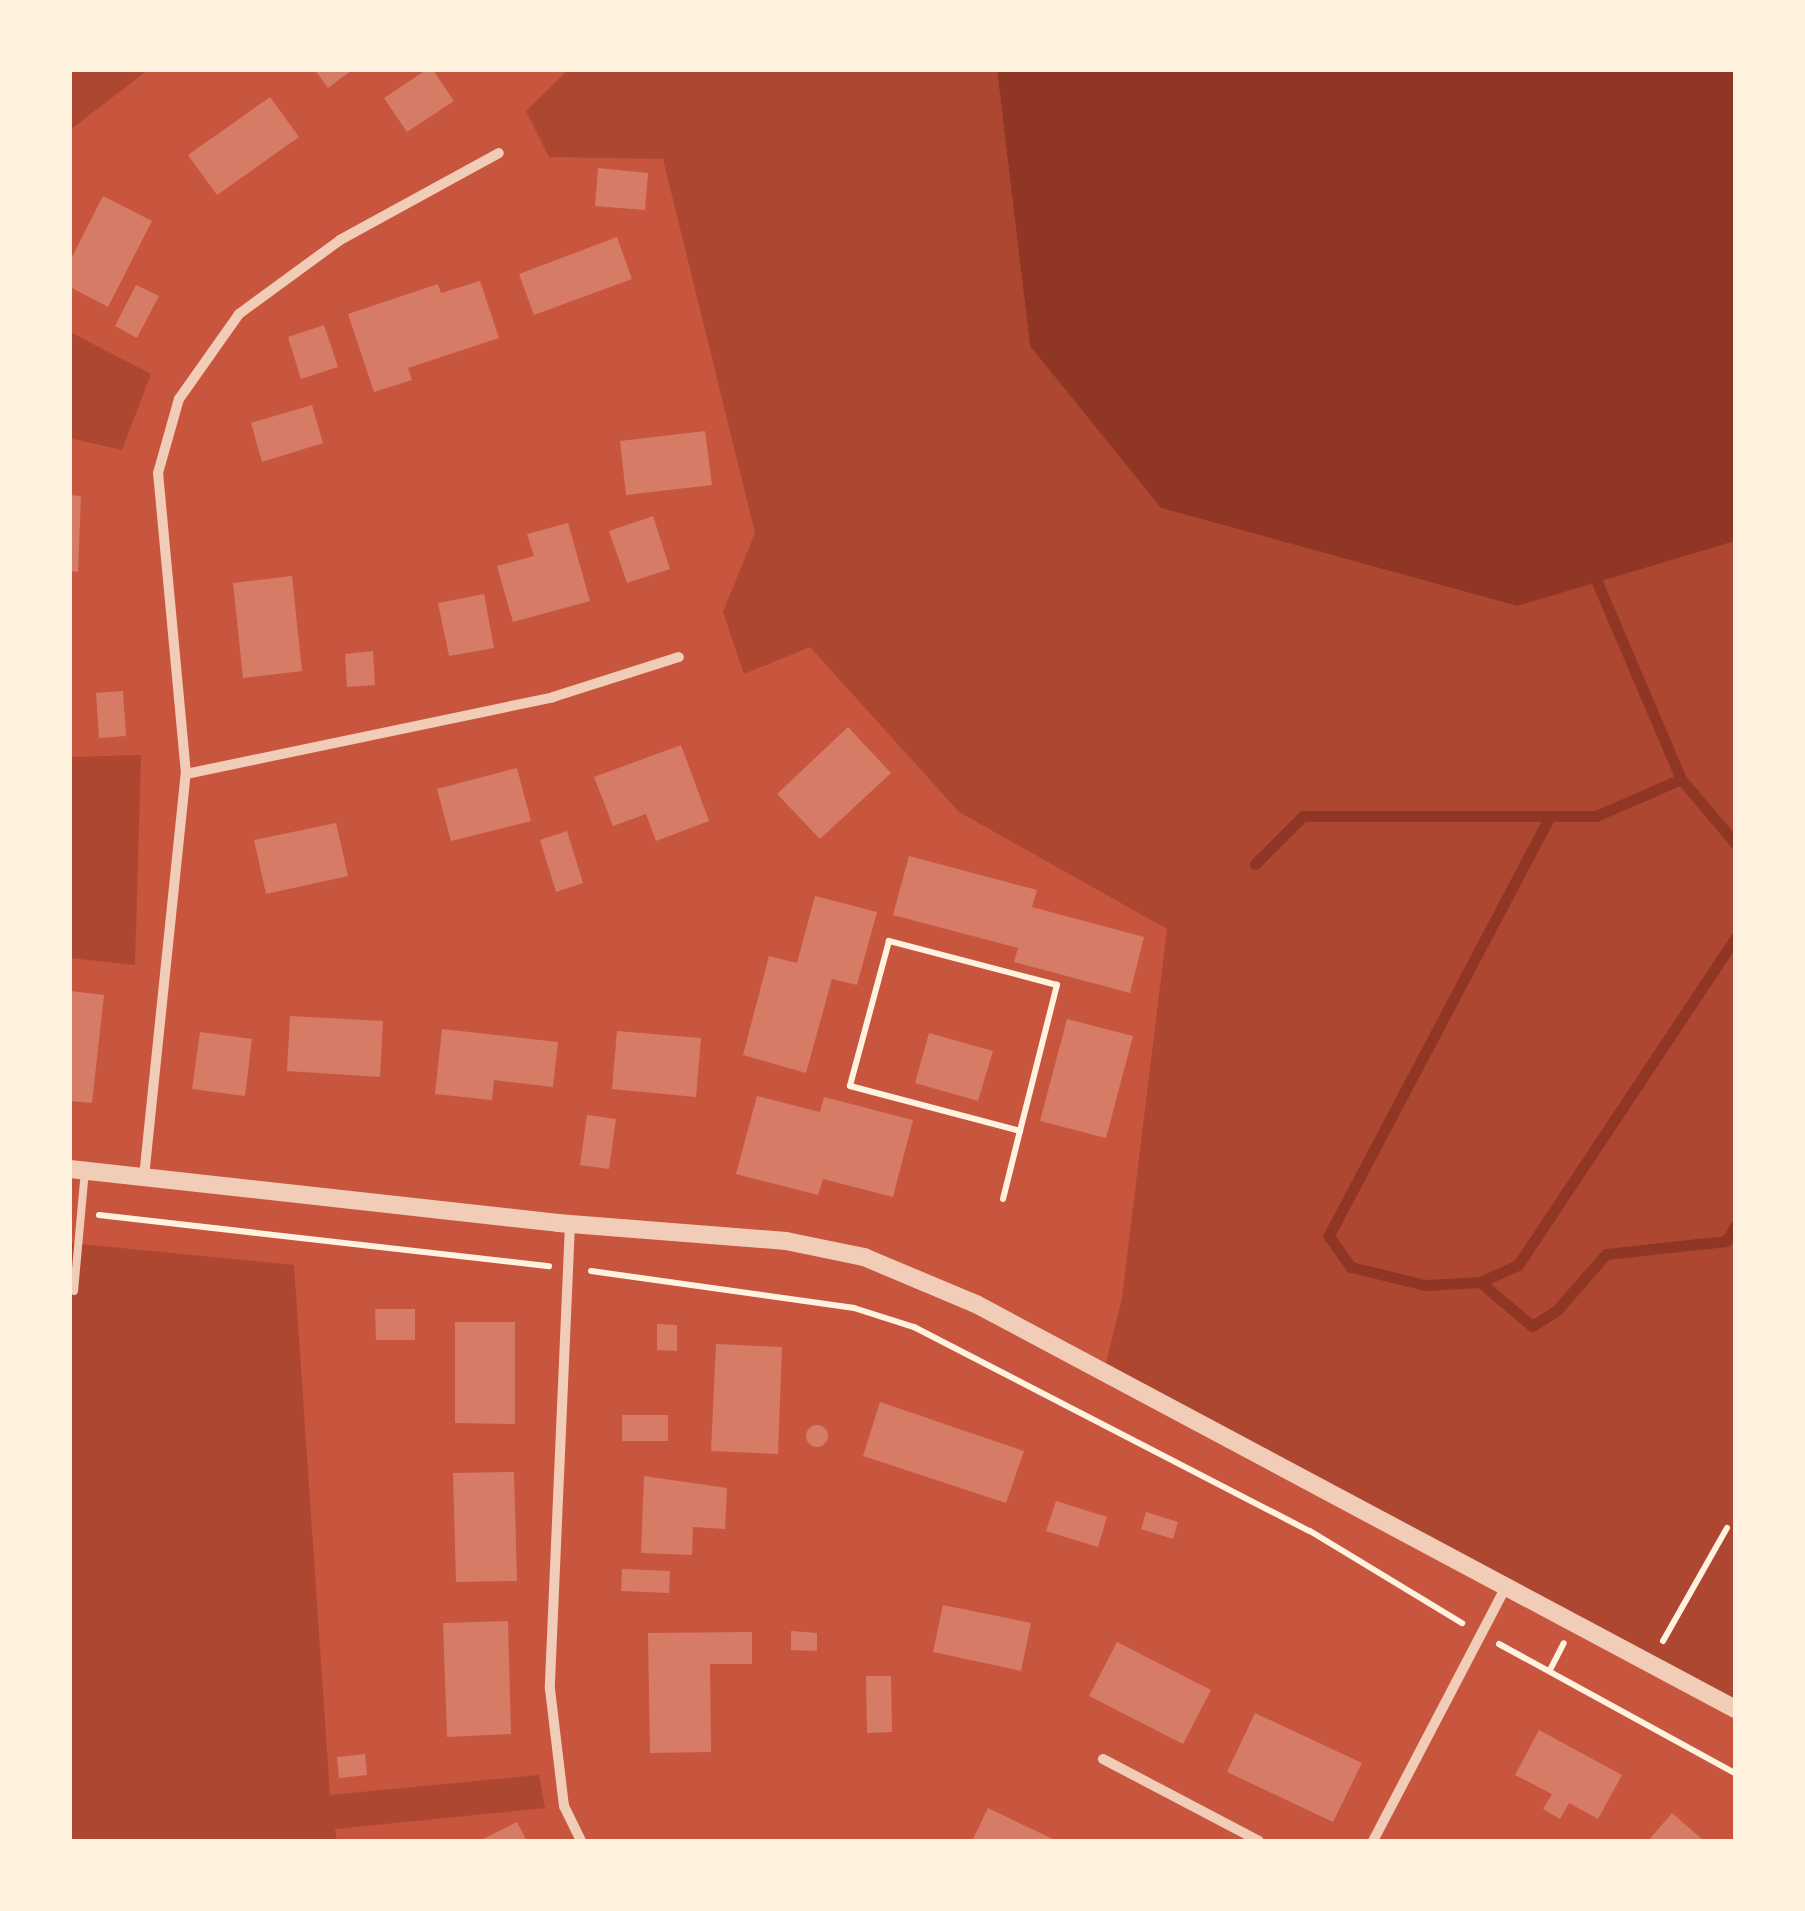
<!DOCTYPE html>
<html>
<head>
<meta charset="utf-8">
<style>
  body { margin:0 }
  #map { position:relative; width:1805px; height:1911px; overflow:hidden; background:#c8553d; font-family:Helvetica,sans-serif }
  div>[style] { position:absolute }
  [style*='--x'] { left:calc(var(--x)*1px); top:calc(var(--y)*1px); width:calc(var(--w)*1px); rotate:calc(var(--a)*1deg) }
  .green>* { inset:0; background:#ae4732 }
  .water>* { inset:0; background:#8f3625 }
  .stream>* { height:11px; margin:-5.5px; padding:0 5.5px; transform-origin:5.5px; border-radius:5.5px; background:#8f3625 }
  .building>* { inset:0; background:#d67c66 }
  .round { border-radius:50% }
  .path>* { height:6px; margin:-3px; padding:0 3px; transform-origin:3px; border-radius:3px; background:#fff3e0 }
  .service>* { height:8px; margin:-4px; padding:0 4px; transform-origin:4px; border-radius:4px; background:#f1ccb7 }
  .minor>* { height:10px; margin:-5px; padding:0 5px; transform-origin:5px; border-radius:5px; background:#f1ccb7 }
  .tertiary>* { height:18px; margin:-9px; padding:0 9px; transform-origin:9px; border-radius:9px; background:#f1ccb7 }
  span { translate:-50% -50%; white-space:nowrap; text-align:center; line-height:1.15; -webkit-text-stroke:9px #fff3e0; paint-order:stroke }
  .frame { position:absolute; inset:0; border:72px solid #fff3e0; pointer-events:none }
</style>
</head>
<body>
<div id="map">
  <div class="green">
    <div style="clip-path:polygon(70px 70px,148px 70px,70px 130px)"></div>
    <div style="clip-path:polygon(568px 70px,997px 70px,1030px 346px,1161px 508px,1516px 606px,1735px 541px,1735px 1708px,1104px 1371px,1122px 1298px,1167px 929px,959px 812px,810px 647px,744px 674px,723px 612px,755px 533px,663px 159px,549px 157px,526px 111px)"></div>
    <div style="clip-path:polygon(70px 332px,151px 374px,122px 450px,70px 438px)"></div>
    <div style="clip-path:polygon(141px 755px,135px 965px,70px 958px,70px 757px)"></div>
    <div style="clip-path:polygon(70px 1243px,294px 1265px,330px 1795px,539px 1775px,545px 1808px,335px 1829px,337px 1841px,70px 1841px)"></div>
  </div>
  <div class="water">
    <div style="clip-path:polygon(997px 70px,1735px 70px,1735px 541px,1517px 606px,1161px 508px,1030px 346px)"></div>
  </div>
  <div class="stream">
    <div style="--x:1597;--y:582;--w:214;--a:66.9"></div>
    <div style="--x:1681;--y:779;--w:84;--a:49.8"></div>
    <div style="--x:1550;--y:816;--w:475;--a:117.8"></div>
    <div style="--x:1329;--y:1236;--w:38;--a:55"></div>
    <div style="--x:1351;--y:1267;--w:76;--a:13.7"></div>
    <div style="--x:1425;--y:1285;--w:55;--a:-3.1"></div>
    <div style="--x:1480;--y:1282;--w:42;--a:-24.1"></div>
    <div style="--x:1518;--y:1265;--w:392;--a:-56.4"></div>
    <div style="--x:1255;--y:864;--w:68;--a:-45"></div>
    <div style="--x:1303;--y:816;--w:293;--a:0"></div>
    <div style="--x:1596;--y:816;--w:93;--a:-23.5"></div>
    <div style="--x:1480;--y:1282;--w:68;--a:40.2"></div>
    <div style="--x:1532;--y:1326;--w:28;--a:-32"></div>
    <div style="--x:1556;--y:1311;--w:76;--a:-48.7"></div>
    <div style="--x:1606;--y:1254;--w:121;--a:-6.2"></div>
    <div style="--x:1726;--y:1241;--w:17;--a:-59"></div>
  </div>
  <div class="building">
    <div style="clip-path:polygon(315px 70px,352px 70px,328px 88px)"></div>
    <div style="clip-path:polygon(426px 70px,433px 70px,454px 101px,407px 132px,384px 98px)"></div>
    <div style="clip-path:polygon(270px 97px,299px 137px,217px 195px,188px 155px)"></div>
    <div style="clip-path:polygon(598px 168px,648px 173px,645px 210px,595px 206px)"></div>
    <div style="clip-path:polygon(103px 196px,152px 221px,108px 307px,70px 287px,70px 261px)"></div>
    <div style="clip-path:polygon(617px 237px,632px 279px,534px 315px,519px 274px)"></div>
    <div style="clip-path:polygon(480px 281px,499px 338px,408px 368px,412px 380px,374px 392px,348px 314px,438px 284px,441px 293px)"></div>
    <div style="clip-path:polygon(136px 285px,159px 296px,137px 338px,115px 326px)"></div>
    <div style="clip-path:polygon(324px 325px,338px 367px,301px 379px,288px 337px)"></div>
    <div style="clip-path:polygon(312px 405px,323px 443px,262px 462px,251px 423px)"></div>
    <div style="clip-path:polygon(705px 431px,712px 485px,626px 495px,620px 441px)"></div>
    <div style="clip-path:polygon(70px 495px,81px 496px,78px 572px,70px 571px)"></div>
    <div style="clip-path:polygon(653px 516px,670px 569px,627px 583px,609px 531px)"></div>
    <div style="clip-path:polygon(568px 523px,590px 601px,513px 622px,497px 566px,534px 556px,527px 534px)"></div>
    <div style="clip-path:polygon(292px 576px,302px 671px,243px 678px,233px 583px)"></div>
    <div style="clip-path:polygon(484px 594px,494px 648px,449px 656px,438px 603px)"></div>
    <div style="clip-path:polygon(373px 651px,375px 685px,347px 687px,345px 654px)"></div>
    <div style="clip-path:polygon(123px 691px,126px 736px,99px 738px,96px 693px)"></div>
    <div style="clip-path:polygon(848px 727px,891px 773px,820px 839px,777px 794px)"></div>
    <div style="clip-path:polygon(681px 745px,709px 821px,656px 841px,646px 814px,613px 826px,594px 777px)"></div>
    <div style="clip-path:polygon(517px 768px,531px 821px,451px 841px,437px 789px)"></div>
    <div style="clip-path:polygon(336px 823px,348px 876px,266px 894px,254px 840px)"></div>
    <div style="clip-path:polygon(567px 831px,583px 883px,556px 892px,540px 840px)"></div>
    <div style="clip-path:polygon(909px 856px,1037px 890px,1032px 907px,1144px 937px,1130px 993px,1014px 962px,1018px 948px,893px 915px)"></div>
    <div style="clip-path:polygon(815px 896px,877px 912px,857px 985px,832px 979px,806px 1073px,743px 1055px,769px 956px,797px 963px)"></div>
    <div style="clip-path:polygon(70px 991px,104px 995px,92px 1103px,70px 1101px)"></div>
    <div style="clip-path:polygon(290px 1016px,383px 1021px,380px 1077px,287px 1071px)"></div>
    <div style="clip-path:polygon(1067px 1019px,1133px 1036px,1106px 1138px,1040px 1121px)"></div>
    <div style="clip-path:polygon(442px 1029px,558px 1042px,553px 1087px,494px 1080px,492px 1100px,435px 1094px)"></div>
    <div style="clip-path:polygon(617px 1031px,701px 1038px,696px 1097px,612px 1089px)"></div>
    <div style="clip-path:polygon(200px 1032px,252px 1039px,245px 1096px,192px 1089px)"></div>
    <div style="clip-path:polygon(929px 1033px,993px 1051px,978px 1101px,915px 1083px)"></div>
    <div style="clip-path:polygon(757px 1096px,820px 1112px,824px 1097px,913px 1120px,893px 1197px,823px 1179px,818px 1195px,736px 1174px)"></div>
    <div style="clip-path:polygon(587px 1115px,616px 1119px,609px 1169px,580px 1165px)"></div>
    <div style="clip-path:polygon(375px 1309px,415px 1309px,415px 1340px,376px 1340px)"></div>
    <div style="clip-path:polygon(455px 1322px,515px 1322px,515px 1424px,455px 1423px)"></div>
    <div style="clip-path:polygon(657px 1324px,677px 1325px,677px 1351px,657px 1350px)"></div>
    <div style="clip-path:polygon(716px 1344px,782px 1347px,778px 1454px,711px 1451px)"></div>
    <div style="clip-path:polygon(880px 1402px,1024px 1451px,1006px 1503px,863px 1456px)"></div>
    <div style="clip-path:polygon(622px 1415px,668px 1415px,668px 1441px,622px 1441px)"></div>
    <div class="round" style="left:806px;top:1425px;width:22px;height:22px"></div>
    <div style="clip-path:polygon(514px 1472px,517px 1581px,456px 1582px,453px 1473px)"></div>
    <div style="clip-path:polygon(644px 1476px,727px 1488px,725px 1529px,693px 1527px,692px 1555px,641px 1553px)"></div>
    <div style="clip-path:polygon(1056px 1501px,1107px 1517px,1098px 1547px,1046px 1531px)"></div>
    <div style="clip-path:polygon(1146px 1512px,1178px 1522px,1173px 1539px,1141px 1529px)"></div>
    <div style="clip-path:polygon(622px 1569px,670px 1571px,669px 1593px,621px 1591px)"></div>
    <div style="clip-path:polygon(943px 1605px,1031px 1623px,1021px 1671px,933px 1652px)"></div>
    <div style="clip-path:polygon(508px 1621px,511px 1734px,447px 1737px,443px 1623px)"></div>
    <div style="clip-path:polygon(791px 1631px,817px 1633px,817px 1651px,791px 1650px)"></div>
    <div style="clip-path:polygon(752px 1632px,752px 1664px,710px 1664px,711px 1752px,650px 1753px,648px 1633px)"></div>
    <div style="clip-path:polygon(1117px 1642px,1211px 1690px,1183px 1744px,1089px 1696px)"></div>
    <div style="clip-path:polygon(866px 1676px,891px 1676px,892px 1732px,867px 1733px)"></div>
    <div style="clip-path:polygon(1255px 1713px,1362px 1763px,1333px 1822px,1227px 1772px)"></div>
    <div style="clip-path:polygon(1539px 1730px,1622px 1775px,1598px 1819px,1569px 1803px,1560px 1819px,1543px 1809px,1552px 1794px,1515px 1775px)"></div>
    <div style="clip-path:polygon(365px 1754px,367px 1775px,339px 1778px,337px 1757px)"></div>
    <div style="clip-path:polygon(988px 1808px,1057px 1841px,972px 1841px)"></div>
    <div style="clip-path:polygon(1672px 1813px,1704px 1841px,1648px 1841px)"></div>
    <div style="clip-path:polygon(517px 1822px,527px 1841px,479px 1841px)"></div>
  </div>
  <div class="path">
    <div style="--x:1003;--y:1199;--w:70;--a:-76"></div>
    <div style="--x:1020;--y:1131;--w:151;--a:-75.8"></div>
    <div style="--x:1057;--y:985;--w:174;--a:-165.3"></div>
    <div style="--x:889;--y:941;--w:150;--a:105.1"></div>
    <div style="--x:850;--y:1086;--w:176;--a:14.8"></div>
    <div style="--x:99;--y:1215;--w:453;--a:6.5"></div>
    <div style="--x:591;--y:1271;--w:266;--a:8"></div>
    <div style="--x:854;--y:1308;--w:63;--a:17.6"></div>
    <div style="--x:914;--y:1327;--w:445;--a:27.3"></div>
    <div style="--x:1310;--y:1531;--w:178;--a:31.2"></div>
    <div style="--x:1663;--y:1641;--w:130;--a:-60.5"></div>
    <div style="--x:1499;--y:1644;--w:269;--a:28.7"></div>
    <div style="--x:1550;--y:1670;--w:30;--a:-63"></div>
  </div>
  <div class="service">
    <div style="--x:74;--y:1291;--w:121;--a:-84.8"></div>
  </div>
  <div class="minor">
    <div style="--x:186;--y:774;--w:375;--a:-11.8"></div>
    <div style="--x:553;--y:697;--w:132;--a:-17.6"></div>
    <div style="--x:144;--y:1177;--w:405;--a:-84.1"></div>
    <div style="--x:186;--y:774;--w:302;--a:-95.3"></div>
    <div style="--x:158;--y:473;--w:77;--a:-74.2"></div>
    <div style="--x:179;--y:399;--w:104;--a:-54.8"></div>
    <div style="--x:239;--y:314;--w:125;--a:-36.2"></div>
    <div style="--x:340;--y:240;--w:181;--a:-28.7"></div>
    <div style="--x:570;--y:1224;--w:465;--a:92.5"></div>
    <div style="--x:550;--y:1689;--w:118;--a:83.2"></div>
    <div style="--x:564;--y:1806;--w:39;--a:64"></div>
    <div style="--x:1103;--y:1759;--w:176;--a:27.7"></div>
    <div style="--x:1373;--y:1841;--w:285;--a:-62.4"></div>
  </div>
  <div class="tertiary">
    <div style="--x:70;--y:1169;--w:491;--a:6.3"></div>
    <div style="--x:558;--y:1223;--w:229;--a:4.5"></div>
    <div style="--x:786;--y:1241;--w:80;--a:11.6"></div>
    <div style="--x:864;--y:1257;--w:121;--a:22.8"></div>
    <div style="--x:976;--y:1304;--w:860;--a:28.08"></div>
  </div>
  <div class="frame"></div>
</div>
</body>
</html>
